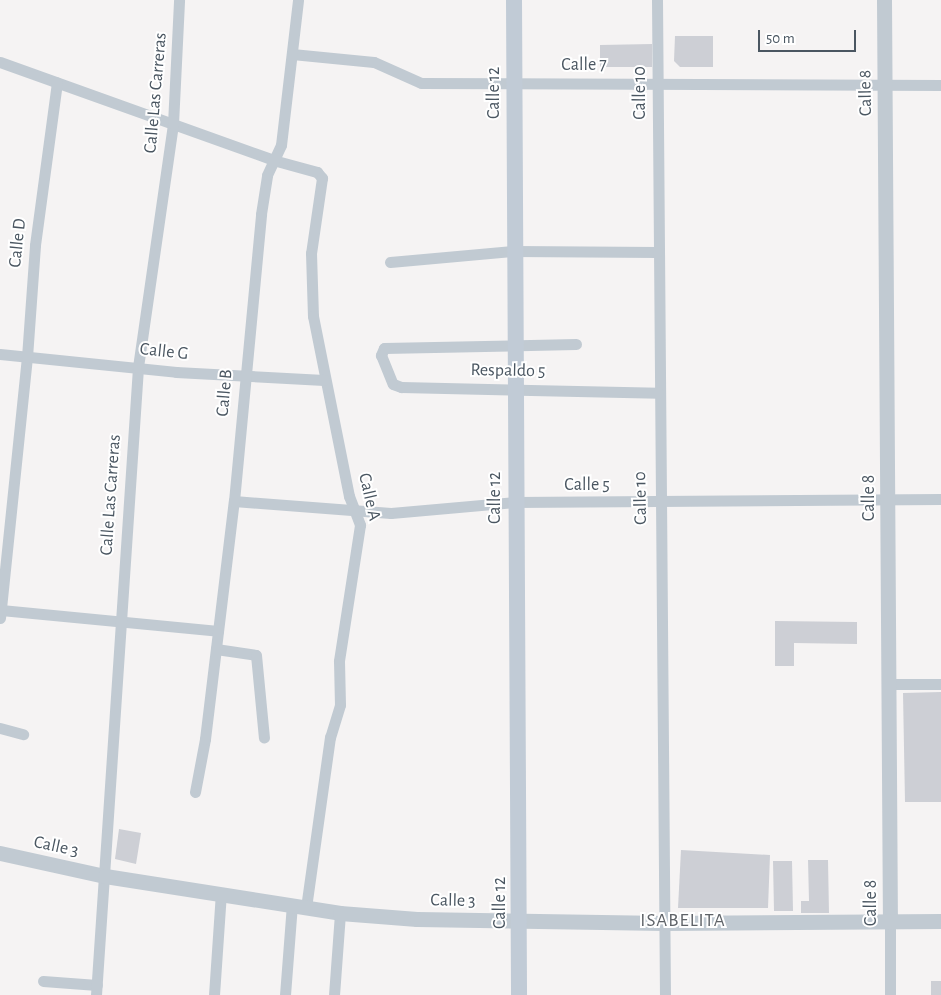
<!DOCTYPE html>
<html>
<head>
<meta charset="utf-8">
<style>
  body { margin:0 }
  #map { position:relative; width:941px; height:995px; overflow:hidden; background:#f5f3f3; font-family:"Alegreya Sans",sans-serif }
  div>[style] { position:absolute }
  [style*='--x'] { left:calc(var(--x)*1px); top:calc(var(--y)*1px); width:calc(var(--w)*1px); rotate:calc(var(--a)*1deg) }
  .building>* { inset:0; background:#cdcfd5 }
  .minor>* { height:11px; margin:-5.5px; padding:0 5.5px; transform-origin:5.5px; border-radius:5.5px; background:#c1cad2 }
  .tertiary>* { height:15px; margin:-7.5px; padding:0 7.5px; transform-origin:7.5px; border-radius:7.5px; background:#c1cad2 }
  .secondary>* { height:16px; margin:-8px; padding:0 8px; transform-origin:8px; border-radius:8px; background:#c1cbd6 }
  span { translate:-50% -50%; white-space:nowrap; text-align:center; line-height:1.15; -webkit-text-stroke:4px #fff; paint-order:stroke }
  .street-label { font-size:18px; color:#4a5661 }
  .neighbourhood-label { font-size:19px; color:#5f6368; letter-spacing:1px }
  .scale { position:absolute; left:758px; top:30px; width:98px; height:22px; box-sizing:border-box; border:2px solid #4a5661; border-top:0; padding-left:6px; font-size:15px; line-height:18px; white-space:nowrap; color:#4a5661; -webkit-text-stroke:4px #fff; paint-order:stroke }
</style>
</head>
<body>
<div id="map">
  <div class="building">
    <div style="clip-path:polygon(675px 36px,713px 36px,713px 67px,680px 67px,674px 61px)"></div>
    <div style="clip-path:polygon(652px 44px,652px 67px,600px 67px,600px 45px)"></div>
    <div style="clip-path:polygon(775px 621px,857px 622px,857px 644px,794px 643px,794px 666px,775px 666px)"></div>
    <div style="clip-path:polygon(941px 692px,941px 802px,905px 802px,903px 693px)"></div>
    <div style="clip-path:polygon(119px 829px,141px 833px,136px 864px,115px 859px)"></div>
    <div style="clip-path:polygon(681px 850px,770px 855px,768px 908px,678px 908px)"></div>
    <div style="clip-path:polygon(808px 860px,828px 860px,829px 913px,801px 913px,801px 901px,809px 901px)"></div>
    <div style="clip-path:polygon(773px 861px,792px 861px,793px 911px,774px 911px)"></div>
    <div style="clip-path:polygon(931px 981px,941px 981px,941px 995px,931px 995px)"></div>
  </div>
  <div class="minor">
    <div style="--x:657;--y:0;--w:995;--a:89.54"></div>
    <div style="--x:292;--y:54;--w:82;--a:5.6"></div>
    <div style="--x:374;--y:62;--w:51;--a:24.1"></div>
    <div style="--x:421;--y:83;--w:520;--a:0.22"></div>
    <div style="--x:0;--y:62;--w:290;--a:19.7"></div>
    <div style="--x:273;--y:160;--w:46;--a:15.3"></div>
    <div style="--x:317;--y:172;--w:8;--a:50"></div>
    <div style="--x:322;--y:178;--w:76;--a:98.3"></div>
    <div style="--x:311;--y:253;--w:63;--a:88.2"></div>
    <div style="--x:313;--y:316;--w:184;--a:78.7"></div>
    <div style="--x:349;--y:496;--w:31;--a:69"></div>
    <div style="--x:360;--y:525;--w:138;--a:98.8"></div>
    <div style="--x:339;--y:661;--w:44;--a:88.7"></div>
    <div style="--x:340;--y:705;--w:34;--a:107"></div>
    <div style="--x:330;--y:737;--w:173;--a:98"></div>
    <div style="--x:390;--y:262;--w:124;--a:-5.1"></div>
    <div style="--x:514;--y:251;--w:143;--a:0.4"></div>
    <div style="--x:576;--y:344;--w:192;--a:178.8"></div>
    <div style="--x:384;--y:348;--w:8;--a:113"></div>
    <div style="--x:381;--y:355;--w:31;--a:68"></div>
    <div style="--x:393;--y:384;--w:9;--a:21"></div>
    <div style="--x:401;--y:387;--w:257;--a:1.3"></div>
    <div style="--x:0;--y:354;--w:177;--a:5.8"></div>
    <div style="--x:176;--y:372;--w:148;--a:3.1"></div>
    <div style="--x:234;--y:501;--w:157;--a:4.4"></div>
    <div style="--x:391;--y:513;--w:123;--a:-5.1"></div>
    <div style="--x:514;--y:502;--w:427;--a:-0.4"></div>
    <div style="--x:1;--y:610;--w:218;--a:5.5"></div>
    <div style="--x:0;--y:618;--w:262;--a:-84.1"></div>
    <div style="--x:27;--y:357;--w:112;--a:-85.9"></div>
    <div style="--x:35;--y:245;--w:164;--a:-82.3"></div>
    <div style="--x:216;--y:649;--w:40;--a:8.5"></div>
    <div style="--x:256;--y:655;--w:83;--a:84.5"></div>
    <div style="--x:888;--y:684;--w:53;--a:0"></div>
    <div style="--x:0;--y:728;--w:24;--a:15"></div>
    <div style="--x:195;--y:792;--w:54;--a:-79.3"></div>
    <div style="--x:205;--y:739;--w:240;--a:-83.1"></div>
    <div style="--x:234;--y:501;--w:288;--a:-84.6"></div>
    <div style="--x:261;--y:214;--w:39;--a:-81"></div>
    <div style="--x:267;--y:175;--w:33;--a:-65"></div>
    <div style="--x:281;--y:145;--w:146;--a:-83.3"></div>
    <div style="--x:43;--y:981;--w:54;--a:4.2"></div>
    <div style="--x:96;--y:995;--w:629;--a:-86.17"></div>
    <div style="--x:138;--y:367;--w:246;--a:-81.8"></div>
    <div style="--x:173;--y:124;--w:124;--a:-87.2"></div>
    <div style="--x:214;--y:995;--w:102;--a:-86.1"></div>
    <div style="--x:285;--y:995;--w:90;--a:-85.6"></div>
    <div style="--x:334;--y:995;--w:82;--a:-85.8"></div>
    <div style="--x:890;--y:995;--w:73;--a:-90"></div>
  </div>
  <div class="tertiary">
    <div style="--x:884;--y:0;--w:922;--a:89.63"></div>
    <div style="--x:0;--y:853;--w:107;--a:12.4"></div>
    <div style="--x:105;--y:876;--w:238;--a:8.9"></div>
    <div style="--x:340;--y:913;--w:77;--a:4.5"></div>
    <div style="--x:417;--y:919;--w:247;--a:0.9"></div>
    <div style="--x:664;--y:923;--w:277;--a:-0.4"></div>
  </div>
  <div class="secondary">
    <div style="--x:514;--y:0;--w:995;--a:89.71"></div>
  </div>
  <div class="street-label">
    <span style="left:584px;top:65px">Calle 7</span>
    <span style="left:156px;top:93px;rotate:-85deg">Calle Las Carreras</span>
    <span style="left:494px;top:93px;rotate:-90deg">Calle 12</span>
    <span style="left:640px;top:93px;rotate:-90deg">Calle 10</span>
    <span style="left:866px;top:93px;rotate:-91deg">Calle 8</span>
    <span style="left:18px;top:243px;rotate:-84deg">Calle D</span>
    <span style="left:164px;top:352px;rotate:6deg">Calle G</span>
    <span style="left:508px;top:371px;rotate:1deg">Respaldo 5</span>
    <span style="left:225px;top:393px;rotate:-85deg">Calle B</span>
    <span style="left:587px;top:485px">Calle 5</span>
    <span style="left:111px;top:495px;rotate:-86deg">Calle Las Carreras</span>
    <span style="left:369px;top:497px;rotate:77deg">Calle A</span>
    <span style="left:495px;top:498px;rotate:-90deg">Calle 12</span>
    <span style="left:641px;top:498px;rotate:-91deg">Calle 10</span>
    <span style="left:869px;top:498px;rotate:-90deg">Calle 8</span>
    <span style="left:56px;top:847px;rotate:12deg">Calle 3</span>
    <span style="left:453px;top:901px;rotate:1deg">Calle 3</span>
    <span style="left:500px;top:903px;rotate:-90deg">Calle 12</span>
    <span style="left:871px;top:903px;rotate:-90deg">Calle 8</span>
  </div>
  <div class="neighbourhood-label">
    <span style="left:683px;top:921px">ISABELITA</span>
  </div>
  <div class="scale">50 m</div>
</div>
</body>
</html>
